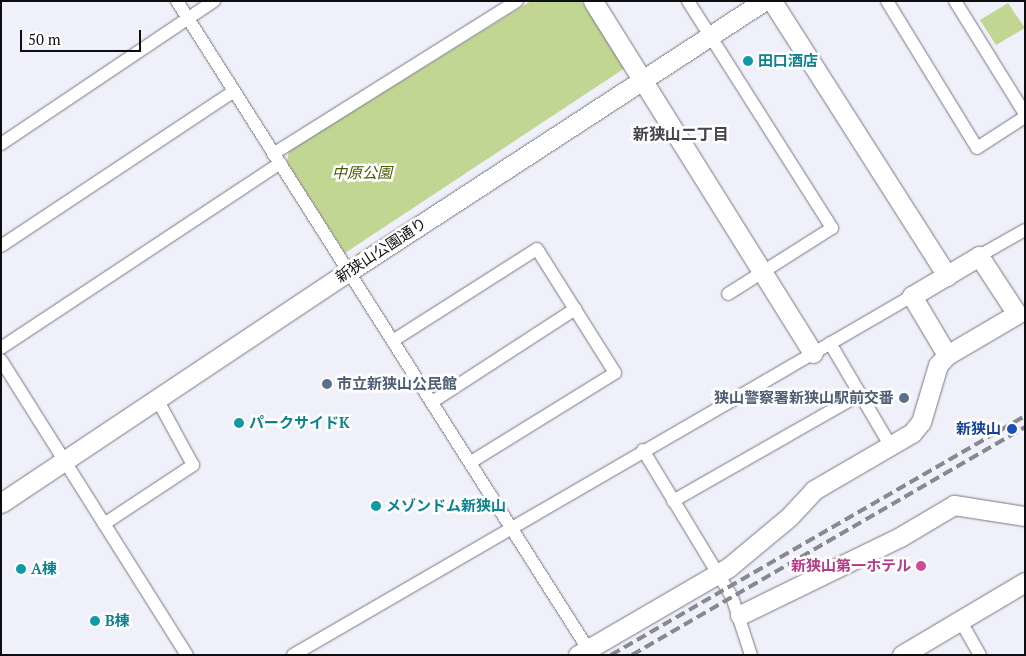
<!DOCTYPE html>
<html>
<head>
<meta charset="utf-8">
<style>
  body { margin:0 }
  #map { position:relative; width:1026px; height:656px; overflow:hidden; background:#f0f0fb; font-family:"PT Serif","Noto Sans JP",serif }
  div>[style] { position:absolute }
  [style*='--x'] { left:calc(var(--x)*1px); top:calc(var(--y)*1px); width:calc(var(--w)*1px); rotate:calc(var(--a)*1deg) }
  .green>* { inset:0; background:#c2d694 }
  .roads { filter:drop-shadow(0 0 1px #777781) drop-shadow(0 0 1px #777781) }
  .street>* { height:12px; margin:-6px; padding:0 6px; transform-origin:6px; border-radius:6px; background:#fff }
  .secondary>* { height:19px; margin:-9.5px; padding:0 9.5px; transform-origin:9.5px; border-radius:9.5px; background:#fff }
  .rail>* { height:4px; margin-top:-2px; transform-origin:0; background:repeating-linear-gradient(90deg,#88888f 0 10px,transparent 0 15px) }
  .dots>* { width:14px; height:14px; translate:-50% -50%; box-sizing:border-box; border:2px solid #fefefe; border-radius:50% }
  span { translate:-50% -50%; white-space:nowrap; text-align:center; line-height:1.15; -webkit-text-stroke:5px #fefefe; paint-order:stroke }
  .culture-label { font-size:15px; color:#0d838f; font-weight:700 }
  .left { translate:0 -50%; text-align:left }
  .park-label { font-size:15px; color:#495b00; font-style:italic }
  .street-label { font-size:15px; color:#0e0e11 }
  .service-label { font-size:15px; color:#4e5e75; font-weight:700 }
  .right { translate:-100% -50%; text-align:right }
  .transit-label { font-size:15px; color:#164399; font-weight:700 }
  .hotel-label { font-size:15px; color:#b23c85; font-weight:700 }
  .neighbourhood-label { font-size:16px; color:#44444d; font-weight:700 }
  .frame { position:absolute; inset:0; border:2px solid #0e0e11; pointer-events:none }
  .scale { position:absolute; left:20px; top:30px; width:121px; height:22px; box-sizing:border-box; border:2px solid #0e0e11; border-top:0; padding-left:6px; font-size:15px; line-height:18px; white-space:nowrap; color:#0e0e11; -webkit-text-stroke:4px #fefefe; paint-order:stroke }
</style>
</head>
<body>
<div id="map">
  <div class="green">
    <div style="clip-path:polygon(531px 1px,581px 1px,625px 68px,345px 253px,287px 162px,289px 151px)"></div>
    <div style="clip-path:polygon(1008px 3px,1025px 28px,996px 45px,980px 20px)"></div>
  </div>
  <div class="roads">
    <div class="street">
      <div style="--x:177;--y:1;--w:767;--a:57.61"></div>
      <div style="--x:688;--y:1;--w:269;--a:57.6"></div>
      <div style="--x:832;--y:228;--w:123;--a:147.6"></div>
      <div style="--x:887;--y:1;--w:172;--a:58.5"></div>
      <div style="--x:977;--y:148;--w:57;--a:-32.9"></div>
      <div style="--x:955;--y:1;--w:133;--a:58.2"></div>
      <div style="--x:1;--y:144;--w:257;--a:-33.9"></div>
      <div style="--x:273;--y:154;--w:288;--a:-32.1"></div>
      <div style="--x:1;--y:246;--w:280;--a:-33.6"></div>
      <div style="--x:979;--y:256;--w:53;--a:-29.5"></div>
      <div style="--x:394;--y:340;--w:169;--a:-32.5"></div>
      <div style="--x:537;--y:249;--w:146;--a:57.8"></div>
      <div style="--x:615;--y:373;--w:169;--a:148.3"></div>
      <div style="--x:830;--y:343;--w:118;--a:59.5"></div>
      <div style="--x:1;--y:348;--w:335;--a:-33.5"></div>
      <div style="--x:1;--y:360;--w:349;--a:57.8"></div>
      <div style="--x:432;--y:402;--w:171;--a:-33"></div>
      <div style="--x:643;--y:450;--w:172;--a:58.8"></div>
      <div style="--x:732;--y:597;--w:61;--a:71.9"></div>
      <div style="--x:673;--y:501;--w:214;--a:-29.7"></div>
      <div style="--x:104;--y:524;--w:107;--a:-33.5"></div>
      <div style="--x:193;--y:465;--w:75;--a:-118.6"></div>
      <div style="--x:960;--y:620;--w:40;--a:60.3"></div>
      <div style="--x:293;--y:655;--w:716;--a:-30.11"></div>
    </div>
    <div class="secondary">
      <div style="--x:593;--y:1;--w:415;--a:58"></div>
      <div style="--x:772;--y:1;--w:326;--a:57.5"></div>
      <div style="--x:979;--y:256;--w:69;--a:56.8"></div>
      <div style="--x:1017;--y:314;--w:81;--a:149.6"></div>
      <div style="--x:947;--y:355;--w:69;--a:-120.7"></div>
      <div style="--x:912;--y:296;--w:78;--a:-30.8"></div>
      <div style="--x:1;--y:503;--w:417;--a:-33.7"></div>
      <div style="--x:348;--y:272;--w:496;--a:-33.1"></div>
      <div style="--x:740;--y:615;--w:178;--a:-26"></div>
      <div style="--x:900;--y:537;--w:63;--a:-30.7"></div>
      <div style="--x:954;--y:505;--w:72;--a:8.8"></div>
      <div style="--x:578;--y:655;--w:175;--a:-30.2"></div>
      <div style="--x:729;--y:567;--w:78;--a:-39.8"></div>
      <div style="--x:789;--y:517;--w:37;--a:-47"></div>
      <div style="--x:814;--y:490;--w:113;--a:-30.2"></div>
      <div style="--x:912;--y:433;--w:14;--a:-51"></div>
      <div style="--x:921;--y:422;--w:59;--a:-73.4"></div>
      <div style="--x:938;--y:365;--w:13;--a:-48"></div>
      <div style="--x:902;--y:655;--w:143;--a:-30.7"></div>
    </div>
  </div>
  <div class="rail">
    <div style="--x:611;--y:655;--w:478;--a:-30"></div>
    <div style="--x:632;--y:655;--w:454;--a:-30.1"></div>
  </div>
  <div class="dots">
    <div style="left:748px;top:61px;background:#0f9aa8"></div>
    <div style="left:327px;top:384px;background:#5c6f8a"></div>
    <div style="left:904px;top:398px;background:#5c6f8a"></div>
    <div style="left:239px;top:423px;background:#0f9aa8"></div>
    <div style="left:1012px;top:429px;background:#1a4fb4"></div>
    <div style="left:376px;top:506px;background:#0f9aa8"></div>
    <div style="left:921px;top:566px;background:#d1479c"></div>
    <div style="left:21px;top:569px;background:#0f9aa8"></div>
    <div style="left:95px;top:621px;background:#0f9aa8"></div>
  </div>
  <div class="culture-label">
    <span class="left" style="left:758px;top:61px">田口酒店</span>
    <span class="left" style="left:249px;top:423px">パークサイドK</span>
    <span class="left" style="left:386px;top:506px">メゾンドム新狭山</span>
    <span class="left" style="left:31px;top:569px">A棟</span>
    <span class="left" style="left:105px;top:621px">B棟</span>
  </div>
  <div class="park-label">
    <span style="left:362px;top:173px">中原公園</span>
  </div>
  <div class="street-label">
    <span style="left:381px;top:250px;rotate:-33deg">新狭山公園通り</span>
  </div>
  <div class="service-label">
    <span class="left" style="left:337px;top:384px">市立新狭山公民館</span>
    <span class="right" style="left:894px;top:398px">狭山警察署新狭山駅前交番</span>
  </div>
  <div class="transit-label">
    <span class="right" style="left:1001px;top:429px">新狭山</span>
  </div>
  <div class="hotel-label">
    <span class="right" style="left:911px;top:566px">新狭山第一ホテル</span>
  </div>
  <div class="neighbourhood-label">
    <span style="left:681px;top:134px">新狭山二丁目</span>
  </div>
  <div class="frame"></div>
  <div class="scale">50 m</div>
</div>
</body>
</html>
